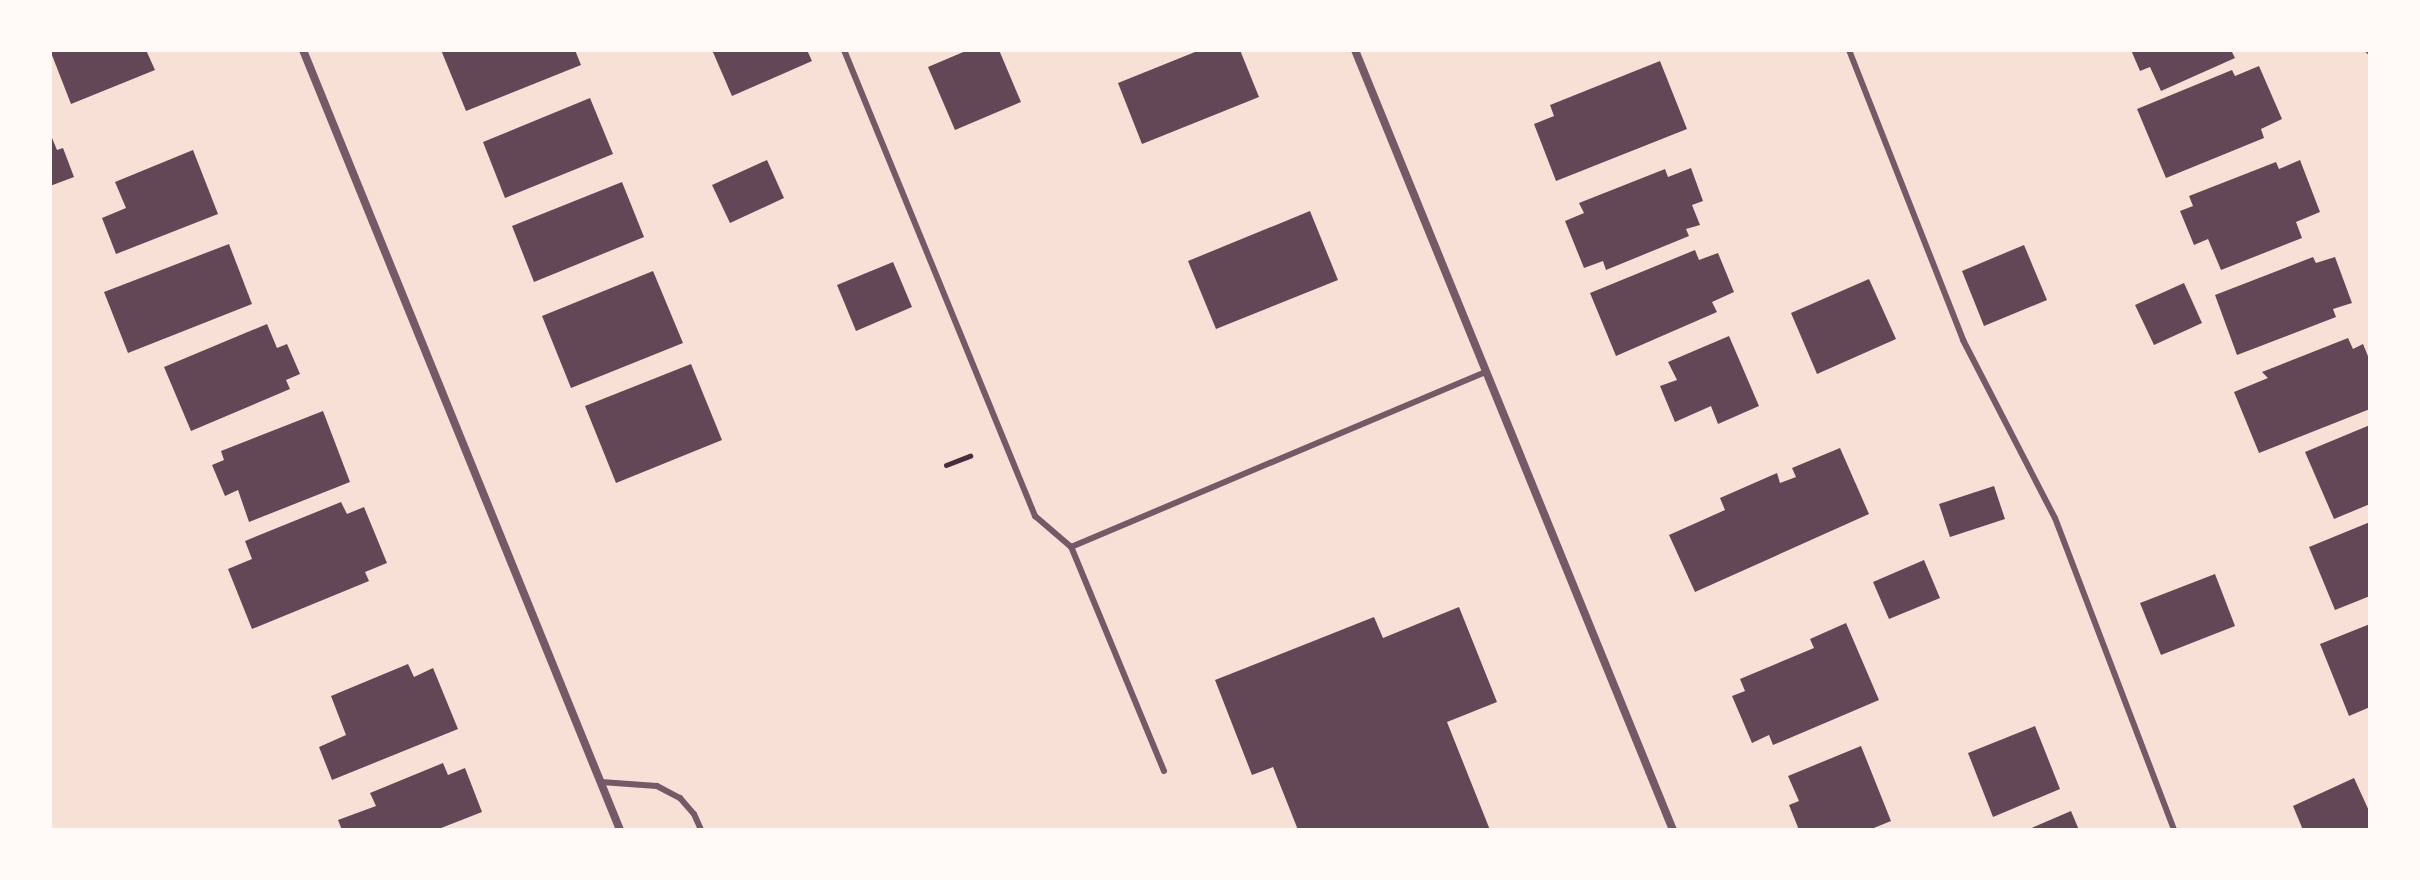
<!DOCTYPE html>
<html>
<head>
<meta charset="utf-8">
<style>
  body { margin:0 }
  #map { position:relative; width:2420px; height:880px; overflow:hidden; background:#f7e1d7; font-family:Cabin,sans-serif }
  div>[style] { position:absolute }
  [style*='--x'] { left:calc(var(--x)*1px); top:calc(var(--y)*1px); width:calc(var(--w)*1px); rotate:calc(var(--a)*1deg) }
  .building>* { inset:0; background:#644757 }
  .path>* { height:5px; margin:-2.5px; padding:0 2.5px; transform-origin:2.5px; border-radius:2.5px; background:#4a2c40 }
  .service>* { height:6px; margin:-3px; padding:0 3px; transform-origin:3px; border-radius:3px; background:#755966 }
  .minor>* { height:8px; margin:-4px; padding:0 4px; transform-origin:4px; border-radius:4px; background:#755966 }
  span { translate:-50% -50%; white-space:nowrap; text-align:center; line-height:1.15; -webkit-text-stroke:8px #fffaf5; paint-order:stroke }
  .frame { position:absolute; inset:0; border:52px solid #fffaf5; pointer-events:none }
</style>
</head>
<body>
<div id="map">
  <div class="building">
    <div style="clip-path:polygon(50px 50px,146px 50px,155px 70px,71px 104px)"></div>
    <div style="clip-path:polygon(441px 50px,575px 50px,581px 65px,466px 111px)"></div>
    <div style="clip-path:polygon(712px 50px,807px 50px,812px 61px,732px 96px)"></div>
    <div style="clip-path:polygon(968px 50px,999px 50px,1021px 102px,955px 130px,928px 67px)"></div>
    <div style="clip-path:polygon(1200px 50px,1240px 50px,1259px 97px,1142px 144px,1118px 83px)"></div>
    <div style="clip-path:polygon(2131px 50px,2231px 50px,2235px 58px,2161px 91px,2150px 67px,2140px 71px)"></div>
    <div style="clip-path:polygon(1660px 61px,1687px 129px,1556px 181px,1534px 124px,1554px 116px,1550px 105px)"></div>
    <div style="clip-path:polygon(2259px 66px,2282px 119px,2261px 129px,2264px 138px,2166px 178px,2137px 109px,2232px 70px,2235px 76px)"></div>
    <div style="clip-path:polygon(590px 98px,613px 154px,505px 198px,483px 142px)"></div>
    <div style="clip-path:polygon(50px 133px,57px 150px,63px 148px,74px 177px,50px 186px)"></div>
    <div style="clip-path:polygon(193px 150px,218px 214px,116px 254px,102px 218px,126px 208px,115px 182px)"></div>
    <div style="clip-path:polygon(767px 160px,784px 198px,730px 223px,712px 185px)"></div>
    <div style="clip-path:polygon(2300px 160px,2320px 212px,2296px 222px,2302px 238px,2221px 270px,2208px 239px,2194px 245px,2180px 211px,2193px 206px,2189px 196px,2276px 162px,2279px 169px)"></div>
    <div style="clip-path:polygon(1691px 168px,1703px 201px,1692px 205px,1700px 225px,1686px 229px,1689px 236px,1606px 270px,1603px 261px,1584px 268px,1565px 221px,1584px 213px,1579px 203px,1665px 169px,1668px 177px)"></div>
    <div style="clip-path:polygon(622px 182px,644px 237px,534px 282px,512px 226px)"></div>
    <div style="clip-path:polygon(1310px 211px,1338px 280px,1216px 329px,1188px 261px)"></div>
    <div style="clip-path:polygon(229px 244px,252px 304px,128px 353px,104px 292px)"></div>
    <div style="clip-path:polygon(2024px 245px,2047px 300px,1984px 326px,1962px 271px)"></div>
    <div style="clip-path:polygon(1695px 250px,1699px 260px,1718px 253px,1734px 292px,1712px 302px,1717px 312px,1616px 356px,1590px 293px)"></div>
    <div style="clip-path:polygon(2313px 257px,2316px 263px,2335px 257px,2352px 303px,2333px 309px,2336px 317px,2237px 355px,2215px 295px)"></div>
    <div style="clip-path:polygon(893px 262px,912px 307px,856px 331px,837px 285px)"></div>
    <div style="clip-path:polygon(653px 271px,683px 343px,571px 388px,542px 316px)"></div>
    <div style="clip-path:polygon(1869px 279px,1896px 339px,1817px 374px,1791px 313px)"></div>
    <div style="clip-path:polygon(2184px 283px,2202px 323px,2154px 345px,2135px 305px)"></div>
    <div style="clip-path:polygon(267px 324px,277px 348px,287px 344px,300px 374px,286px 380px,290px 389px,191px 431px,164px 367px)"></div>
    <div style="clip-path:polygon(1729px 336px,1759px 406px,1718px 424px,1711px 406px,1675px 422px,1660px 386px,1677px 380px,1668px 362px)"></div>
    <div style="clip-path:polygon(2348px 338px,2353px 349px,2363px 344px,2370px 361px,2370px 409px,2259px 453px,2234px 392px,2268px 378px,2262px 372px)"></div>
    <div style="clip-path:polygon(691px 364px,722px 440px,616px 483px,585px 406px)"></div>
    <div style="clip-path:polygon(323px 411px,350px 482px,249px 522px,238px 490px,225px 496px,212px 465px,224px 460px,221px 451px)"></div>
    <div style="clip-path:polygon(2370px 425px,2370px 504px,2334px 519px,2305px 452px)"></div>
    <div style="clip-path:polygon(1840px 448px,1869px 514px,1695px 592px,1669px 535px,1725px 510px,1720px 498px,1777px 473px,1780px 483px,1796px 477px,1792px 468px)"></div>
    <div style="clip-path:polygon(1994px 486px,2005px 519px,1950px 537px,1939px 504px)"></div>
    <div style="clip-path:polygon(341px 502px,347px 514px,364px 507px,387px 563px,365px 572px,369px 581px,252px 629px,228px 569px,252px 559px,245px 541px)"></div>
    <div style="clip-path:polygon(2370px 522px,2370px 596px,2335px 610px,2309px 547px)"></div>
    <div style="clip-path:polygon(1924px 560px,1940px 598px,1889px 619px,1873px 582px)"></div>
    <div style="clip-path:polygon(2215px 574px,2235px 626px,2161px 655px,2140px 603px)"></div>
    <div style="clip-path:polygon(1459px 607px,1497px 702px,1447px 722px,1490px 830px,1298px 830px,1273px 767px,1252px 775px,1215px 680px,1374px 617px,1383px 638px)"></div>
    <div style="clip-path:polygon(1846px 623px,1879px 700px,1773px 745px,1769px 735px,1752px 743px,1732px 696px,1745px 691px,1740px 679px,1814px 648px,1810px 639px)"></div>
    <div style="clip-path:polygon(2370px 624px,2370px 707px,2349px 716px,2320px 644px)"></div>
    <div style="clip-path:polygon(408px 664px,414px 677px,433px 668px,458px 729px,332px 780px,319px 747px,346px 735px,331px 696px)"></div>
    <div style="clip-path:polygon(2035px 726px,2060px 789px,1993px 817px,1968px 753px)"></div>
    <div style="clip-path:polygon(1861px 746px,1891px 821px,1869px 830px,1799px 830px,1789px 805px,1799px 801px,1788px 776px)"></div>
    <div style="clip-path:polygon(443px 763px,448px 775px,465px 768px,482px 812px,436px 830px,342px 830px,338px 820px,376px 806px,370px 793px)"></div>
    <div style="clip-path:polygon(2354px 778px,2370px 813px,2370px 830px,2303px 830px,2293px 806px)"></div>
    <div style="clip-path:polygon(2071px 811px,2079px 830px,2027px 830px)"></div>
  </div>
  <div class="path">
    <div style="--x:946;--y:465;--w:26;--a:-21"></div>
  </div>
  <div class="service">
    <div style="--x:844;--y:50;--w:504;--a:67.71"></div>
    <div style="--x:1035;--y:516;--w:48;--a:40.7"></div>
    <div style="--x:1849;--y:50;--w:312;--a:68.5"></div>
    <div style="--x:1963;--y:340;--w:200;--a:62.7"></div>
    <div style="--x:2055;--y:518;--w:334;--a:69.1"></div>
    <div style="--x:1164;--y:771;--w:243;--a:-112.5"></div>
    <div style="--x:1071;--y:547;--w:450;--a:-22.9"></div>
    <div style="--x:601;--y:782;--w:56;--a:4.1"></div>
    <div style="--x:657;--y:786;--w:26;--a:28"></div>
    <div style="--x:680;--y:798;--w:21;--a:49"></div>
    <div style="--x:694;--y:814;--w:17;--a:66"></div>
  </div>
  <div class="minor">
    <div style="--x:303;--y:50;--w:842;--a:67.88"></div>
    <div style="--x:1355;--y:50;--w:842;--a:67.82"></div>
    <div style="--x:2369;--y:50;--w:1;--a:45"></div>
  </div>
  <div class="frame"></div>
</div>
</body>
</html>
